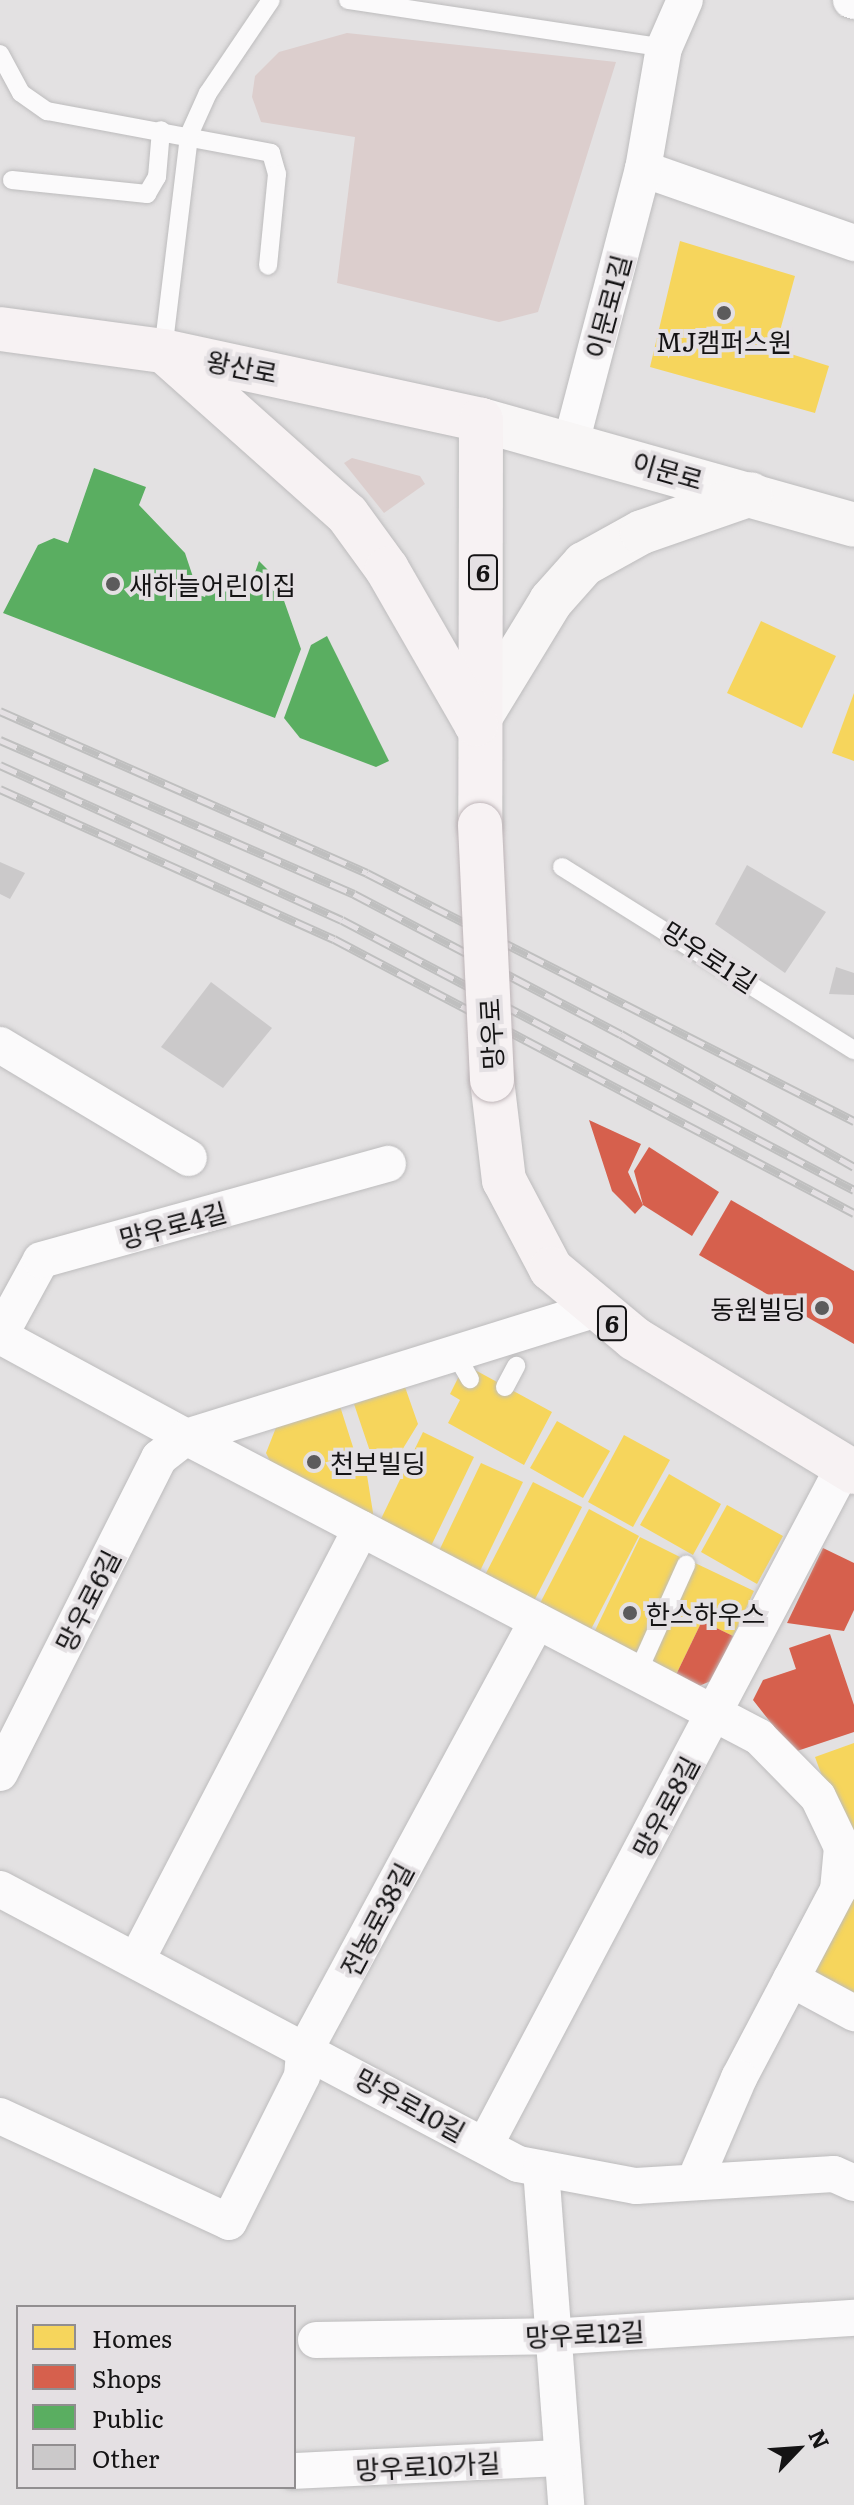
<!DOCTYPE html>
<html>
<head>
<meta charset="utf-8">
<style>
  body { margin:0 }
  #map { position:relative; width:854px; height:2505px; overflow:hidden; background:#e3e1e2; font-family:Literata,"Noto Sans KR",serif }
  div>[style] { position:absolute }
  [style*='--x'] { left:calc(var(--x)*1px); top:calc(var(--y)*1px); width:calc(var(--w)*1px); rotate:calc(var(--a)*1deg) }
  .green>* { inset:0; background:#dccecd }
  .homes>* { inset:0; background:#f6d55c }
  .shops>* { inset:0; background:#d6604d }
  .public>* { inset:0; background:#5aae61 }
  .building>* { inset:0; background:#cbc9ca }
  .roads { filter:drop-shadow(0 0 2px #bdbcbd) drop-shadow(0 0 2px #bdbcbd) }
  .service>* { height:18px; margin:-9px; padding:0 9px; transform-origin:9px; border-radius:9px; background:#fbfafb }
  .minor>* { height:36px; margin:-18px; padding:0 18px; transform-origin:18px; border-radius:18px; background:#fbfafb }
  .secondary>* { height:44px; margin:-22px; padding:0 22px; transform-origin:22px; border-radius:22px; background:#f8f6f6 }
  .primary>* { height:44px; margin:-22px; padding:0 22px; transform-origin:22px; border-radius:22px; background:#f7f2f3 }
  .rail>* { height:9px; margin-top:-4.5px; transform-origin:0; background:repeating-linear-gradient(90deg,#e4e0e3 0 18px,#bfbfbf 0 36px); box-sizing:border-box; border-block:2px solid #bfbfbf }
  .bridges { filter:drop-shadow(0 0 2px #beb5b8) drop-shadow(0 0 2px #beb5b8) }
  .primary-bridge>* { height:44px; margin:-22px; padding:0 22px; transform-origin:22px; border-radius:22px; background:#f7f2f3 }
  .dots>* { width:22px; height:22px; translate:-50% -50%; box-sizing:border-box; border:4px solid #e4e0e3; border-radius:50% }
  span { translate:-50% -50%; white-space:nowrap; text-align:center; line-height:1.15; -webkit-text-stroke:8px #e4e0e3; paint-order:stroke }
  .shield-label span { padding:2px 6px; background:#e4e0e3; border:2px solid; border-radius:6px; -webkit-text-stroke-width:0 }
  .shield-label { font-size:24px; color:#141314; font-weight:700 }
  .street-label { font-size:26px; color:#141314 }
  .poi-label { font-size:26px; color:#141314 }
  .left { translate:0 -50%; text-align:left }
  .right { translate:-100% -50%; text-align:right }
  .legend { position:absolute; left:16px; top:2305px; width:280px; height:184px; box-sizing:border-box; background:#e4e0e3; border:2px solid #918e90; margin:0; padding:10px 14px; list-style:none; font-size:24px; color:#141314 }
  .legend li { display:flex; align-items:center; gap:16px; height:40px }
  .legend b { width:40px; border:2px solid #918e90 }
  .north { position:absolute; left:758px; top:2409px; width:80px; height:80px; -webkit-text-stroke:6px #e4e0e3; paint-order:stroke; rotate:65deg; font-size:22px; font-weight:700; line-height:32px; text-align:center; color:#141314 }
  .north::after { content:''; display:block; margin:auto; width:28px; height:36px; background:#141314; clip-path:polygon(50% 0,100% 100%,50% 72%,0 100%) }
</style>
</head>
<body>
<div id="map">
  <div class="green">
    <div style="clip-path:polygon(347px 33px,616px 62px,538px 312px,499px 322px,337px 283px,355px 137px,261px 122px,252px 97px,255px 76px,279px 52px)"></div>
    <div style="clip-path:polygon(352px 458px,420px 476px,425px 484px,384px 513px,344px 463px)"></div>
  </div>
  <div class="homes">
    <div style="clip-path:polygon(680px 241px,795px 276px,775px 349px,829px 366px,815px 413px,650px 367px)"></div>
    <div style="clip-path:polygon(761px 621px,836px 656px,802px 728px,727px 693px)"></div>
    <div style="clip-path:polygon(854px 693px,854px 761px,832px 753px)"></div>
    <div style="clip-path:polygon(475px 1370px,552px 1412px,524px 1465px,448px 1423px,460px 1400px,450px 1394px,460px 1374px)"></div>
    <div style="clip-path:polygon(405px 1387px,418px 1424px,396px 1460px,398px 1468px,378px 1475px,354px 1404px)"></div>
    <div style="clip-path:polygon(339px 1403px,360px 1469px,366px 1469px,374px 1519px,272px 1465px,266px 1453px,277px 1425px)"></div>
    <div style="clip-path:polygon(557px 1421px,610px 1451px,583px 1498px,530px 1468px)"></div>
    <div style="clip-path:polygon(423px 1432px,474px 1457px,431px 1546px,380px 1521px)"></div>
    <div style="clip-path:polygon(624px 1435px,670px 1460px,633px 1527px,588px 1502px)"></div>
    <div style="clip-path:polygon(481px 1463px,523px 1482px,479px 1573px,438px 1553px)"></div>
    <div style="clip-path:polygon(669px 1474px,721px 1504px,693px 1555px,640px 1525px)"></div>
    <div style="clip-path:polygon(533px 1482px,582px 1507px,533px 1603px,484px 1577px)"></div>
    <div style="clip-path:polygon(727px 1505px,783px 1536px,757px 1584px,701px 1552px)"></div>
    <div style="clip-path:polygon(589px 1509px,639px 1536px,588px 1635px,537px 1609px)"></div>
    <div style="clip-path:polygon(640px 1537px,684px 1559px,634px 1660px,591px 1639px)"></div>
    <div style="clip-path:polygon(695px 1563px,754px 1591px,733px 1636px,702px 1621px,673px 1681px,645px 1667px)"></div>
    <div style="clip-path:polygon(854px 1743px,854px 1848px,849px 1850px,815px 1757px)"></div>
    <div style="clip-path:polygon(854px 1897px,854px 2005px,818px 1985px,813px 1964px)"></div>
  </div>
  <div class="shops">
    <div style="clip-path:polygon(589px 1120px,641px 1144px,628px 1172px,643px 1205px,635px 1214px,612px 1191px)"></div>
    <div style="clip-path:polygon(649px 1147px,719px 1192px,692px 1236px,643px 1205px,634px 1171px)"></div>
    <div style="clip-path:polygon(731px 1200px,854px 1271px,854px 1344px,699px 1255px)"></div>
    <div style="clip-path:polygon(823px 1548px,854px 1563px,854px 1610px,844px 1631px,787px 1623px)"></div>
    <div style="clip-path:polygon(702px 1621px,733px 1636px,713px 1680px,690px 1690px,673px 1681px)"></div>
    <div style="clip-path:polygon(830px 1634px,854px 1705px,854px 1732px,794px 1752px,753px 1700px,763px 1680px,796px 1669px,789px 1648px)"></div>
  </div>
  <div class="public">
    <div style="clip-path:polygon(94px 468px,146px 487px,139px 505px,185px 553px,199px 595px,205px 597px,211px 580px,248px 593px,259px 561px,276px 578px,301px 649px,275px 718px,3px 613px,38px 545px,54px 538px,68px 543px)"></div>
    <div style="clip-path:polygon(327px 636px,389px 761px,376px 767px,300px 738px,284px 718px,311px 645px)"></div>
  </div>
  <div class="building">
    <div style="clip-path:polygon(0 862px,25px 873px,10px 899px,0 894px)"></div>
    <div style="clip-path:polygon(747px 865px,826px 912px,785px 973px,715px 924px)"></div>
    <div style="clip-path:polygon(836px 967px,854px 973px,854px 995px,829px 994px)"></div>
    <div style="clip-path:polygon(211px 982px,272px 1028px,223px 1088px,161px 1047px)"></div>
  </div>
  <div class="roads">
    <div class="service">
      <div style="--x:348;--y:0;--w:320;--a:8.6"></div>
      <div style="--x:0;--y:54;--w:44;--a:61.7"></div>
      <div style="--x:21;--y:93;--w:32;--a:35"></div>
      <div style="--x:47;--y:111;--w:228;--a:10.6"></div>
      <div style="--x:271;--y:153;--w:22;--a:74"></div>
      <div style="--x:277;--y:174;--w:92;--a:95.6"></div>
      <div style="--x:12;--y:180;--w:136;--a:5.9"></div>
      <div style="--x:147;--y:194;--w:20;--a:-60"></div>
      <div style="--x:157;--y:177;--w:47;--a:-85.1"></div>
      <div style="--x:163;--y:351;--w:218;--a:-83.1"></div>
      <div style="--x:189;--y:135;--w:46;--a:-65.7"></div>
      <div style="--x:208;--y:93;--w:112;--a:-55.9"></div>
      <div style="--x:562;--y:867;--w:345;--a:32.1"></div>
      <div style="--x:456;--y:1355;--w:28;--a:60"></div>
      <div style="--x:505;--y:1387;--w:24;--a:-62"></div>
      <div style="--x:637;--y:1674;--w:120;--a:-65.8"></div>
    </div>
    <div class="minor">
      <div style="--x:851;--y:0;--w:3;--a:18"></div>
      <div style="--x:643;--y:169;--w:224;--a:19.3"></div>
      <div style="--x:571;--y:443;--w:283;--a:-75.3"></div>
      <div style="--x:643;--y:169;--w:123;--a:-80.2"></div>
      <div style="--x:664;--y:48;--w:52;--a:-66.4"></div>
      <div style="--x:0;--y:1045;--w:220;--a:30.9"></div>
      <div style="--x:0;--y:1335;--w:85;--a:-61.3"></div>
      <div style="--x:41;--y:1260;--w:360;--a:-15.5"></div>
      <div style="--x:0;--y:1336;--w:212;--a:28.5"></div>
      <div style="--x:186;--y:1437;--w:428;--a:-17.3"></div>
      <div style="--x:0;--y:1773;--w:353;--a:-63.2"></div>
      <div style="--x:159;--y:1458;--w:34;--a:-38"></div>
      <div style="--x:186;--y:1437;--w:647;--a:27.63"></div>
      <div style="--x:759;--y:1737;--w:84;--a:45.5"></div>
      <div style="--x:818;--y:1797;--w:55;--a:64.4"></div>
      <div style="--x:842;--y:1847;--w:43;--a:95.3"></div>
      <div style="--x:838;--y:1890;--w:212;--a:117.8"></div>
      <div style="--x:739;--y:2078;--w:109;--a:113.3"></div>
      <div style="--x:0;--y:1889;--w:586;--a:27.96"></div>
      <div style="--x:518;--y:2164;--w:120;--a:10.6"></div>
      <div style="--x:636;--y:2186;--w:198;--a:-3.5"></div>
      <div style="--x:834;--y:2174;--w:22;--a:24"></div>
      <div style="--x:137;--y:1959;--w:485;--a:-62.5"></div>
      <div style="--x:791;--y:1979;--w:72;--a:28.4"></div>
      <div style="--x:0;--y:2116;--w:252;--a:24.8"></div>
      <div style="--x:229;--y:2222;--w:163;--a:-63.4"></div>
      <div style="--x:302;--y:2076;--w:24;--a:-85"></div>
      <div style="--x:304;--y:2052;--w:490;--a:-61.6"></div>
      <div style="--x:485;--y:2145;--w:768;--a:-62.13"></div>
      <div style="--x:541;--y:2169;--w:337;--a:85.7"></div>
      <div style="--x:316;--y:2340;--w:249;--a:-0.9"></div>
      <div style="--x:565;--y:2336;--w:290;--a:-3.6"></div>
      <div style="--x:294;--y:2471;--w:268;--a:-2.8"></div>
    </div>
    <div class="secondary">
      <div style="--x:481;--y:420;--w:387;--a:15.7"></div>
      <div style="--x:476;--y:724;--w:144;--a:-58.6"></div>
      <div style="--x:551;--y:601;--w:50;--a:-48.3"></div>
      <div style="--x:584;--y:564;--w:66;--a:-28.9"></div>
      <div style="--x:642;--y:532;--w:115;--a:-19.2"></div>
    </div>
    <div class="primary">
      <div style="--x:0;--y:329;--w:164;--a:7.7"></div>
      <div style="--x:163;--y:351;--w:325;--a:12.2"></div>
      <div style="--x:481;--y:420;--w:405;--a:90.1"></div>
      <div style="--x:165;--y:352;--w:244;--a:41.7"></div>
      <div style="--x:347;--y:514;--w:68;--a:54"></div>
      <div style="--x:387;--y:569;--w:179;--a:60.1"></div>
      <div style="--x:492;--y:1080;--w:101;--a:83.2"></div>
      <div style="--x:504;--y:1180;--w:101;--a:62.2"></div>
      <div style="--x:551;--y:1269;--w:109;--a:39.8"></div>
      <div style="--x:635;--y:1339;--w:256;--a:31.3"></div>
    </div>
  </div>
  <div class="rail">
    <div style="--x:0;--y:711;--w:401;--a:23.8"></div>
    <div style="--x:367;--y:873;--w:547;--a:26.99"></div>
    <div style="--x:0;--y:740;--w:386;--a:23.5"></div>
    <div style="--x:354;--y:894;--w:301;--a:27.7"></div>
    <div style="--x:621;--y:1034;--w:268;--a:29.7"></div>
    <div style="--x:0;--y:765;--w:375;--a:24.4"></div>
    <div style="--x:342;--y:920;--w:579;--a:27.8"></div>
    <div style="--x:0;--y:789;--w:366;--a:24.2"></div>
    <div style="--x:334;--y:939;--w:588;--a:27.79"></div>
  </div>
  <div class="bridges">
    <div class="primary-bridge">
      <div style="--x:480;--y:825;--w:255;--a:87.3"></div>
    </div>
  </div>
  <div class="dots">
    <div style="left:724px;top:313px;background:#5c5b5c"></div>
    <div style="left:113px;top:584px;background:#5c5b5c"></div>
    <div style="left:822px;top:1308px;background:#5c5b5c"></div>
    <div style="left:314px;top:1462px;background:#5c5b5c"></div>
    <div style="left:630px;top:1613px;background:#5c5b5c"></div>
  </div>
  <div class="shield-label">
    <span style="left:483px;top:572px">6</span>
    <span style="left:612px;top:1323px">6</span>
  </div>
  <div class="street-label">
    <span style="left:607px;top:306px;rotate:-75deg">이문로1길</span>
    <span style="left:242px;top:366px;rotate:11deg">왕산로</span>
    <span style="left:668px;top:470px;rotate:16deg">이문로</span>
    <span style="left:710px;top:956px;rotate:33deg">망우로1길</span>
    <span style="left:490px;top:1034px;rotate:-93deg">망우로</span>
    <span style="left:173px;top:1224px;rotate:-15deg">망우로4길</span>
    <span style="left:87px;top:1600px;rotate:-63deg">망우로6길</span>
    <span style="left:665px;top:1806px;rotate:-62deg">망우로8길</span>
    <span style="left:376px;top:1919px;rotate:-62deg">전농로38길</span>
    <span style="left:411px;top:2104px;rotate:29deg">망우로10길</span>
    <span style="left:585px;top:2333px;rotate:-3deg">망우로12길</span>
    <span style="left:428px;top:2465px;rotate:-3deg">망우로10가길</span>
  </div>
  <div class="poi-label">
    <span style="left:724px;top:341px">MJ캠퍼스원</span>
    <span class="left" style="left:129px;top:584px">새하늘어린이집</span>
    <span class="right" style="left:806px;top:1308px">동원빌딩</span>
    <span class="left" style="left:330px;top:1462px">천보빌딩</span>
    <span class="left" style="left:646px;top:1613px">한스하우스</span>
  </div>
  <ul class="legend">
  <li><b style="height:22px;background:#f6d55c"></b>Homes</li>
  <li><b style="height:22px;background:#d6604d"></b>Shops</li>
  <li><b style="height:22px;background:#5aae61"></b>Public</li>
  <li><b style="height:22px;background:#cbc9ca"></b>Other</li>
  </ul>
  <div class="north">N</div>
</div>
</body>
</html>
